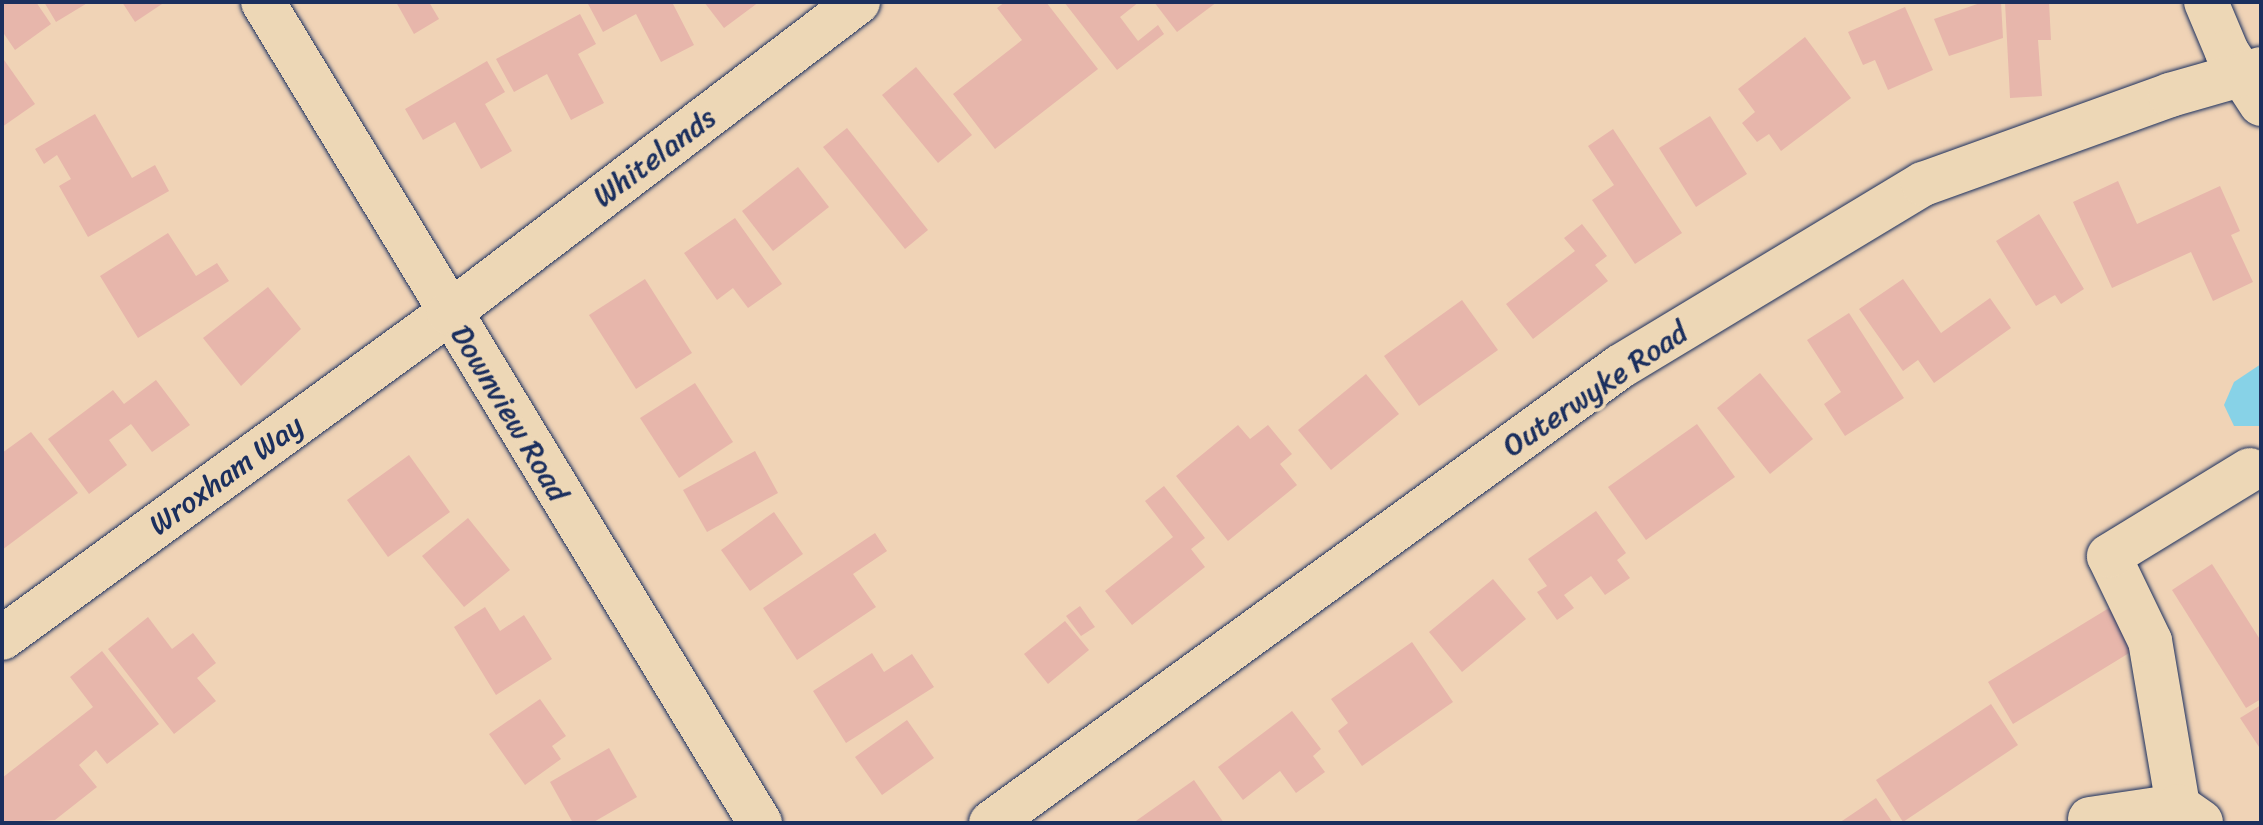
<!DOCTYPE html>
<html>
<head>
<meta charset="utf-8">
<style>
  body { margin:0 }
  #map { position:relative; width:2263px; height:825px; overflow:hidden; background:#f0d3b6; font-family:Sriracha,sans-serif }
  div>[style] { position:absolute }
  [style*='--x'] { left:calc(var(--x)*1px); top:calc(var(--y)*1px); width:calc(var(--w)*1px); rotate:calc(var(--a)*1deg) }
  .water>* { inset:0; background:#87d2e7 }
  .building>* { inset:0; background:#e7b6ab }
  .roads { filter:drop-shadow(0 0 2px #1b2f5e) drop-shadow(0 0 2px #1b2f5e) }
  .minor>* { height:44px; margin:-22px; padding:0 22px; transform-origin:22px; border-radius:22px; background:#edd7b6 }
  span { translate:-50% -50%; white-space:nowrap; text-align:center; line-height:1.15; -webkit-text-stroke:7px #edd7b6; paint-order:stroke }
  .street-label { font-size:30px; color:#1b2f5e }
  .frame { position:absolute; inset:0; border:4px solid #1b2f5e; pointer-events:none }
</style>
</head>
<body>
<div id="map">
  <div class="water">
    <div style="clip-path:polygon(2261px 364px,2261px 426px,2234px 426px,2224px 405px,2234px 382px)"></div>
  </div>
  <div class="building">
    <div style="clip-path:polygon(2px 2px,36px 2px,51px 24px,15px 50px,2px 31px)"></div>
    <div style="clip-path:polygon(44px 2px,89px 2px,56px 22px)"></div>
    <div style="clip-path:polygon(122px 2px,165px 2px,135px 22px)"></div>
    <div style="clip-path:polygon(396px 2px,429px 2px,439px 19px,414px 34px)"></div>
    <div style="clip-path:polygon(587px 2px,672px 2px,694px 45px,661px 62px,636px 14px,603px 32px)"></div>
    <div style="clip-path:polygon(704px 2px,759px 2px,724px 28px)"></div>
    <div style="clip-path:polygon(1005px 2px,1046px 2px,1098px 69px,995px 149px,953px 94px,1022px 40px,997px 8px)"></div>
    <div style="clip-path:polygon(1064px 2px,1139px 2px,1120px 17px,1138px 41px,1158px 25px,1164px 34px,1117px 70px)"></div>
    <div style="clip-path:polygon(1154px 2px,1217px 2px,1177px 32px)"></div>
    <div style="clip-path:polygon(1983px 2px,2001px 2px,2003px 38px,1949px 56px,1934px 19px)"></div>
    <div style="clip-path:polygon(2005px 2px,2049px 2px,2051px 40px,2038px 40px,2042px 96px,2010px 98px)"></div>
    <div style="clip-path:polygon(1905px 7px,1933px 70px,1888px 90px,1875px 60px,1863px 65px,1848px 32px)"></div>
    <div style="clip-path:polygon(580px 14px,596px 44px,578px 54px,604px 103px,571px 120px,547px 74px,514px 92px,496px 59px)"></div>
    <div style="clip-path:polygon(1805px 37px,1851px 98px,1781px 151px,1769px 134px,1757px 142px,1742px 123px,1755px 112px,1738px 89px)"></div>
    <div style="clip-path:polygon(2px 57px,35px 104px,2px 127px)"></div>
    <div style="clip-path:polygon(487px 61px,505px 92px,485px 104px,512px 151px,481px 169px,455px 122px,423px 140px,405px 109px)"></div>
    <div style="clip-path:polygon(916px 67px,972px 135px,938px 163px,882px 95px)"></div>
    <div style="clip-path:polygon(95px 114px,132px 178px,155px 165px,169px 191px,88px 237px,59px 186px,71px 179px,57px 155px,44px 164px,35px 149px)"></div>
    <div style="clip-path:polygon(1710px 116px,1747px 174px,1696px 207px,1659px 148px)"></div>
    <div style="clip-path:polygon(847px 128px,928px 230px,905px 249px,823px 147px)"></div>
    <div style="clip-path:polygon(1613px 129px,1682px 233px,1635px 264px,1592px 200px,1614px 185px,1588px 146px)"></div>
    <div style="clip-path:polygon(798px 167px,829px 207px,773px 251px,742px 211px)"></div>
    <div style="clip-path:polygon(2118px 181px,2137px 224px,2220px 186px,2240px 231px,2231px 235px,2253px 282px,2213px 301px,2191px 252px,2112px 288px,2073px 202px)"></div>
    <div style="clip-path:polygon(2039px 214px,2084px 289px,2061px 304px,2055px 295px,2036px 306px,1996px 241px)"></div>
    <div style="clip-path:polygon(735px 218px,782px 284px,748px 308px,733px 288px,717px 300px,684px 253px)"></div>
    <div style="clip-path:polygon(1582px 224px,1607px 256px,1595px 265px,1608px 281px,1533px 339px,1506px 304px,1575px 251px,1564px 238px)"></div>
    <div style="clip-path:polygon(168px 233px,196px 276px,217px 263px,229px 281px,138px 338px,100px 276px)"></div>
    <div style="clip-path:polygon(645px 279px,692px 353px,636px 389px,589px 315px)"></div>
    <div style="clip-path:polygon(1903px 279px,1941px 333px,1990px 298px,2011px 328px,1934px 383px,1918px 360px,1903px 371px,1859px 309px)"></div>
    <div style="clip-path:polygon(268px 287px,301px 329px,241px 386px,203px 338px)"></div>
    <div style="clip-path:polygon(1462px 300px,1498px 350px,1419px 406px,1384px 356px)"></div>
    <div style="clip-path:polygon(1849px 313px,1904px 398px,1845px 436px,1824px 404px,1841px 392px,1807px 340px)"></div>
    <div style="clip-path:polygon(1760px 373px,1813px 439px,1770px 474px,1717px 408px)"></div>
    <div style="clip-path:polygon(1366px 374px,1399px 414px,1331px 470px,1298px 430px)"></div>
    <div style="clip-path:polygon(156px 380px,190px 425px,152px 452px,131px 424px,109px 440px,127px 465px,89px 494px,48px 439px,113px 390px,124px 404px)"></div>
    <div style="clip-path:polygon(695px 383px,733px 442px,679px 478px,640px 418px)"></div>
    <div style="clip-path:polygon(1697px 424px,1735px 477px,1646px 540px,1608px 487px)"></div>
    <div style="clip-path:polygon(1238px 425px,1250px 439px,1268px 425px,1292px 454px,1280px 464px,1297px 485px,1228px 541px,1176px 476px)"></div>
    <div style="clip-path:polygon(31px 432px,78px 493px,2px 550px,2px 453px)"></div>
    <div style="clip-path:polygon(755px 451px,778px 493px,707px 532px,683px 490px)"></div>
    <div style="clip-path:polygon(409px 455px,450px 512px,388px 557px,347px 500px)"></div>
    <div style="clip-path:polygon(1164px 486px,1205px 538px,1191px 549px,1205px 567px,1132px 625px,1105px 591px,1173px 537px,1145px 501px)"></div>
    <div style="clip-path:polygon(1596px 511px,1626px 553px,1617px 560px,1630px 578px,1605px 595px,1591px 576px,1564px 595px,1574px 608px,1557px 620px,1537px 592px,1547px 586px,1528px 559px)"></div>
    <div style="clip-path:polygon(774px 512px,803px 554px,750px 591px,721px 550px)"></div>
    <div style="clip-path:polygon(468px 518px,510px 570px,464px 607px,422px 556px)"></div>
    <div style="clip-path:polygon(875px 533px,887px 551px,853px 574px,876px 607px,797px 660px,763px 608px)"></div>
    <div style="clip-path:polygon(2212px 564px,2261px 641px,2261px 699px,2246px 708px,2172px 590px)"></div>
    <div style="clip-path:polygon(1493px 579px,1526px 619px,1462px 672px,1429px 632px)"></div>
    <div style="clip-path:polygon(1080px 606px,1095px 627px,1081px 636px,1066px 616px)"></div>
    <div style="clip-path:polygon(485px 607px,500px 631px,524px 615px,552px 659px,496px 695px,454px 627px)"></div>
    <div style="clip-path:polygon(2109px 608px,2134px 650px,2013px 724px,1988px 682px)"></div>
    <div style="clip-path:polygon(148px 617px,172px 649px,193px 633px,216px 663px,197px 678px,216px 701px,174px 734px,108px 649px)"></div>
    <div style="clip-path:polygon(1065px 621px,1089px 650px,1048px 684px,1024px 654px)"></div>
    <div style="clip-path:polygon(1412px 642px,1453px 702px,1362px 766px,1338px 731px,1348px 723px,1331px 699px)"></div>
    <div style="clip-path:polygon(102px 651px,159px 724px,107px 764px,96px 750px,79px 765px,97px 787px,55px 820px,2px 823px,2px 778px,93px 707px,70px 677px)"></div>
    <div style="clip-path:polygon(872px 653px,884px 672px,912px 654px,934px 687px,846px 743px,813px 691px)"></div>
    <div style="clip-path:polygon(540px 699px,566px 736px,552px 746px,561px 759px,525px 785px,489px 734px)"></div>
    <div style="clip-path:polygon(1991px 704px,2018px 745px,1903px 822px,1876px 780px)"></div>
    <div style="clip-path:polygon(2261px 705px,2261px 750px,2240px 718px)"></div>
    <div style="clip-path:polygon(1292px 711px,1321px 749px,1313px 756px,1325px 772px,1296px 793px,1280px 771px,1243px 800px,1218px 767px)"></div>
    <div style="clip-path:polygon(907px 720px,934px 758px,882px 795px,855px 757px)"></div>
    <div style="clip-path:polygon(609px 748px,637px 797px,592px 823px,573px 823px,550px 782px)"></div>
    <div style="clip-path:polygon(1194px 780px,1224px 823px,1133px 823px)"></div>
    <div style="clip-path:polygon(1876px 798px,1893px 823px,1839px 823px)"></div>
  </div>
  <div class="roads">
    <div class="minor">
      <div style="--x:263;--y:2;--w:960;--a:58.81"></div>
      <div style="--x:2206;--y:2;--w:54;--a:67.2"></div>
      <div style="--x:2227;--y:52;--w:62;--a:56.8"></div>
      <div style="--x:2;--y:638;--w:553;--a:-36.02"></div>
      <div style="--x:449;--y:313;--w:514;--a:-37.25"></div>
      <div style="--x:2178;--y:806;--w:167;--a:-99.6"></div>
      <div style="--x:2150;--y:641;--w:94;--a:-115.8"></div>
      <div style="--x:2109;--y:556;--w:165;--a:-31.4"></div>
      <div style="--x:2090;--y:819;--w:89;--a:-8.4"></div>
      <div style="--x:2178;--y:806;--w:28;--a:35"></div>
      <div style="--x:991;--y:823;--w:778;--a:-35.96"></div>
      <div style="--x:1621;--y:366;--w:353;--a:-31.1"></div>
      <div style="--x:1923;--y:184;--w:263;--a:-19.8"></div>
      <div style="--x:2170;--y:95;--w:95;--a:-15.9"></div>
    </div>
  </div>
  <div class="street-label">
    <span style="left:654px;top:157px;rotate:-37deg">Whitelands</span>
    <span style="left:1595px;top:389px;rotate:-34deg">Outerwyke Road</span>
    <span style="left:510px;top:413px;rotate:59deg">Downview Road</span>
    <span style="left:226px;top:475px;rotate:-36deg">Wroxham Way</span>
  </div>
  <div class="frame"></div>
</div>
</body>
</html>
